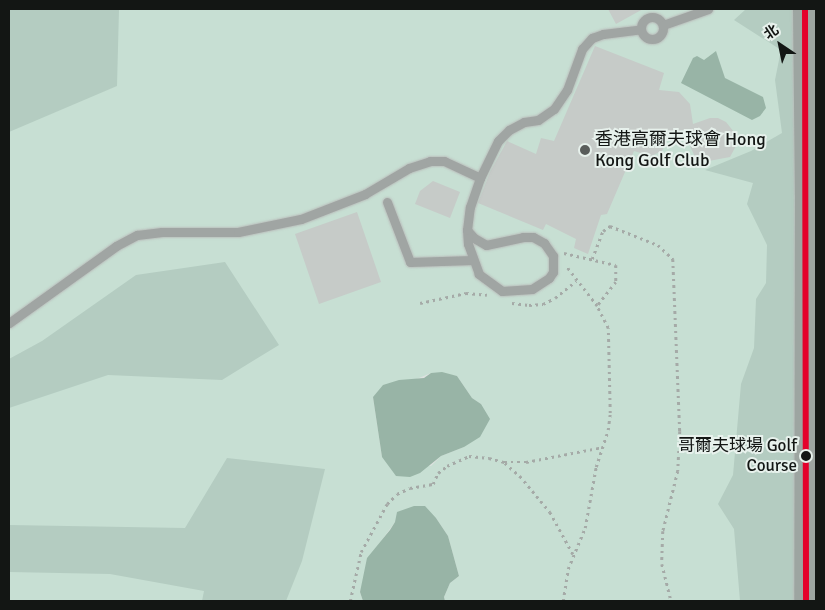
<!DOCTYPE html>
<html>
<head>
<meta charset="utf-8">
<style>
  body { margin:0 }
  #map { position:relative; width:825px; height:610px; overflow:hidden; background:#dce2df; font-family:Signika,"Noto Sans SC",sans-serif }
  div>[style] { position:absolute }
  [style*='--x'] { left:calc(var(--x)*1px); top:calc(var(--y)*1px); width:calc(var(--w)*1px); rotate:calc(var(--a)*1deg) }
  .green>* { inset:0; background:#c7dfd3 }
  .forest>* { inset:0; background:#b4ccc1 }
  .water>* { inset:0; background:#98b4a6 }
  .building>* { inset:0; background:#c6cbc8 }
  .path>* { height:2.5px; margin-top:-1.25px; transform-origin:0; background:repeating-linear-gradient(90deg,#a5aaa7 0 2.5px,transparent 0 6.5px) }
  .roads { filter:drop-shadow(0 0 1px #b9bcba) drop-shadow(0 0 1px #b9bcba) }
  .lane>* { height:9px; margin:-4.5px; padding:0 4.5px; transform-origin:4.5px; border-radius:4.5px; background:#a0a5a3 }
  .lane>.ring { margin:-4.5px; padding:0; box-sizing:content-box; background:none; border:9px solid #a0a5a3; border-radius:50% }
  .secondary>* { height:24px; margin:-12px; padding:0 12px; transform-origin:12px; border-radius:12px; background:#9da5a1 }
  .bus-1>* { height:6px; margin:-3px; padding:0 3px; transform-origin:3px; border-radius:3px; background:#e4002b }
  .dots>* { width:14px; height:14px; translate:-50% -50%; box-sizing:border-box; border:2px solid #e7f1ec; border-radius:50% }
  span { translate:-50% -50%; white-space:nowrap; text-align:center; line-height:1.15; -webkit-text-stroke:4px #e7f1ec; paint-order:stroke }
  .bus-label { font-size:17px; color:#131614 }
  .right { translate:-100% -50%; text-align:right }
  .poi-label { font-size:18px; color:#131614 }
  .left { translate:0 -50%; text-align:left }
  .frame { position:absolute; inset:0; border:10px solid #131614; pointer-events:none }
  .north { position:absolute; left:755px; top:20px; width:50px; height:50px; -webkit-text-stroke:4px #e7f1ec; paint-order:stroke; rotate:326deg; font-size:14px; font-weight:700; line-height:20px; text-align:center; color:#131614 }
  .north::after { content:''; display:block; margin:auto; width:18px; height:22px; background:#131614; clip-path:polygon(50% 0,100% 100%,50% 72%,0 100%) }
</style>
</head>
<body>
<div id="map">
  <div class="green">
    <div style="clip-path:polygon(evenodd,9px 9px,791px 9px,789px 601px,445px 601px,444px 597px,450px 583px,459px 576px,448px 536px,436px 518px,395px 522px,379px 544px,360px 592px,363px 601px,9px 601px,9px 9px,431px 373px,457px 376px,472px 398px,481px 404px,464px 447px,441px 456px,431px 466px,382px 457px,373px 397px,431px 373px)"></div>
  </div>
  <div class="forest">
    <div style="clip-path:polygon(9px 9px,119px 9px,117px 86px,9px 132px)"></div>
    <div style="clip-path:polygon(746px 9px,816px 9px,816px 601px,740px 601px,734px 529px,718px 504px,733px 475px,741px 384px,754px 348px,756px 299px,766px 283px,767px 245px,747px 204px,753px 183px,705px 170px,751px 151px,782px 133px,775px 80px,781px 50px,734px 20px)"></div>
    <div style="clip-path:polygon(225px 262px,279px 345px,222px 380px,108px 375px,9px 408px,9px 359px,42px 341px,136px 275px)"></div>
    <div style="clip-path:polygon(227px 458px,325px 469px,302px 561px,286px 601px,202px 601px,204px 591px,110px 574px,9px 572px,9px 525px,185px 528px)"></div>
  </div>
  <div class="water">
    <div style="clip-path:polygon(716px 51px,725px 78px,763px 97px,766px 108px,760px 116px,752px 120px,681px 83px,693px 58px,697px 56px,704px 60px)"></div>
    <div style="clip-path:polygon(442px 372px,457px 376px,472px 398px,481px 404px,490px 419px,480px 437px,464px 447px,441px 456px,420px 473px,410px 477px,396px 476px,382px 457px,373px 397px,383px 385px,399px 380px,424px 378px,431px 373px)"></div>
    <div style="clip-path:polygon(414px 506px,425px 506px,436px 518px,448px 536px,459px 576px,450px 583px,444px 597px,445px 601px,363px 601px,360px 592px,367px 558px,390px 530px,395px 522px,397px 512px)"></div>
  </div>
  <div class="building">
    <div style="clip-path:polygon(608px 9px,643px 9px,616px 24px)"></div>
    <div style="clip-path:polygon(595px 46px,664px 73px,659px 90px,679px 92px,690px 104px,693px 124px,710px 118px,718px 118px,726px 122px,734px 132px,737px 144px,730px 157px,698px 163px,687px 140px,671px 133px,662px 151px,651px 156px,634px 151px,607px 214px,601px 215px,588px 254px,574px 248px,576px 239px,546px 224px,543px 230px,478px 203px,490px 172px,507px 141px,536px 154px,541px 138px,554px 141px)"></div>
    <div style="clip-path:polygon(433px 181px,460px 192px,450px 218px,415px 204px,420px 191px)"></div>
    <div style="clip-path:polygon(357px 212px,381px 282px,319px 304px,295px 234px)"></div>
  </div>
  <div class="path">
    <div style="--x:564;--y:253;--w:53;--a:13"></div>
    <div style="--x:616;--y:265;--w:17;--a:90"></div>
    <div style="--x:616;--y:282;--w:31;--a:128"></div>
    <div style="--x:592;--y:259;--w:30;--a:-69"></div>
    <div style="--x:603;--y:231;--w:9;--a:-36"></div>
    <div style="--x:610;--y:226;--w:52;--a:21.6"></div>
    <div style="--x:658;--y:245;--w:21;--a:43"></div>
    <div style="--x:673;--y:259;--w:172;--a:87.7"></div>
    <div style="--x:680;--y:431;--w:40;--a:92.9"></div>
    <div style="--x:678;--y:471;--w:62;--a:104"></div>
    <div style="--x:663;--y:531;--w:33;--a:92"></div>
    <div style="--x:662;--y:564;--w:38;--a:76"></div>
    <div style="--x:420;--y:303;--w:47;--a:-12.3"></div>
    <div style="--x:466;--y:293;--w:21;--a:5"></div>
    <div style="--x:512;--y:303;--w:17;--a:7"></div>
    <div style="--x:529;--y:305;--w:14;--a:-4"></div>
    <div style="--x:543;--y:304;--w:13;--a:-27"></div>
    <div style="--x:555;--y:298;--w:27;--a:-39"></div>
    <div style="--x:505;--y:463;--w:20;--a:41"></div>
    <div style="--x:520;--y:476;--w:47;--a:50.2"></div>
    <div style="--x:550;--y:512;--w:48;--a:61.3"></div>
    <div style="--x:350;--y:601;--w:50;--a:-77.3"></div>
    <div style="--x:361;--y:552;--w:55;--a:-61.6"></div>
    <div style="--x:387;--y:504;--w:14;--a:-45"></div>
    <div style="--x:397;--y:494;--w:14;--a:-25"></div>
    <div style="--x:410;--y:488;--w:23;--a:-10"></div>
    <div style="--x:433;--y:484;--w:12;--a:-66"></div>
    <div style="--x:438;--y:473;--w:11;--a:-38"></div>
    <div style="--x:447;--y:466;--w:24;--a:-24"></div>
    <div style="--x:469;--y:456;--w:20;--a:6"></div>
    <div style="--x:489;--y:458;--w:16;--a:15"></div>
    <div style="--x:504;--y:462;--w:22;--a:0"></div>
    <div style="--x:526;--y:462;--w:78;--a:-11"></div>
    <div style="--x:563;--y:601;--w:32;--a:-81"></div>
    <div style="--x:568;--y:569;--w:44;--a:-67.5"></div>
    <div style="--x:585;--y:528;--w:62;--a:-79.8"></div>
    <div style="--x:596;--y:467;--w:39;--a:-72"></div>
    <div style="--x:608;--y:430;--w:17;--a:-83"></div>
    <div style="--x:610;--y:413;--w:85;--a:-91.3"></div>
    <div style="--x:608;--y:328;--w:25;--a:-117"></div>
    <div style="--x:597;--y:306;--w:51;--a:-127.8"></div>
  </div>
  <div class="roads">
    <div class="lane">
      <div class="ring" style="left:641px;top:17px;width:13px;height:13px"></div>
      <div style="--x:663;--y:25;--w:48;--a:-19.6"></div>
      <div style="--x:387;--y:202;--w:64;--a:69"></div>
      <div style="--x:410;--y:262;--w:63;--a:-1.8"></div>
      <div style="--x:467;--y:230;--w:11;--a:49"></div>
      <div style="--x:474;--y:238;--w:14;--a:30"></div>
      <div style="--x:486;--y:245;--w:38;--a:-12"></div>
      <div style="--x:523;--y:237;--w:10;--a:0"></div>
      <div style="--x:533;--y:237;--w:13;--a:29"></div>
      <div style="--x:544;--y:243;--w:16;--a:55"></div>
      <div style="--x:553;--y:256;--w:16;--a:90"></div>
      <div style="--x:553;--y:272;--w:7;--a:124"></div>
      <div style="--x:549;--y:278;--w:20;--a:147"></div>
      <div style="--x:532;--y:289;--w:30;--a:176"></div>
      <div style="--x:502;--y:291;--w:29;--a:-144"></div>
      <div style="--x:479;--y:274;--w:32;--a:-110"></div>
      <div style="--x:468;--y:244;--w:14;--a:-94"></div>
      <div style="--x:467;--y:230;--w:23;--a:-83"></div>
      <div style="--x:470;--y:207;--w:31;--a:-71"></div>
      <div style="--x:480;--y:178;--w:41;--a:-64.1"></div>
      <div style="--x:498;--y:141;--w:16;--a:-45"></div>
      <div style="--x:509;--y:130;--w:17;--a:-28"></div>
      <div style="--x:524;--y:122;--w:14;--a:-8"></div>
      <div style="--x:538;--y:120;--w:19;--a:-35"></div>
      <div style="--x:554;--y:109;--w:23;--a:-56"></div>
      <div style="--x:567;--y:90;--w:44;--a:-69.9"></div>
      <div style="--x:582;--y:49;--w:15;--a:-48"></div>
      <div style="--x:592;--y:38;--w:12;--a:-20"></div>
      <div style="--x:603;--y:34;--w:38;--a:-7"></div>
      <div style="--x:9;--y:323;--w:132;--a:-35.7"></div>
      <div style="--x:116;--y:246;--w:24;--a:-28"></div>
      <div style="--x:137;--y:235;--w:25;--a:-7"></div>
      <div style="--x:162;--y:232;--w:76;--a:0"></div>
      <div style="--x:238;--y:232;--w:64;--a:-11.7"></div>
      <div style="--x:301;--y:219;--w:69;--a:-21.3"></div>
      <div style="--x:365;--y:194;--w:51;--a:-30.6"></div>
      <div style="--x:409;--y:168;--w:22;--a:-18"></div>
      <div style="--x:430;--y:161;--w:14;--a:0"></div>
      <div style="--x:444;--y:161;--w:40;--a:25"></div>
    </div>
    <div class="secondary">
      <div style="--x:805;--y:9;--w:186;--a:89.4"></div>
      <div style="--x:807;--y:195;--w:406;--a:90.1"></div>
    </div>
  </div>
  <div class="bus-1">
    <div style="--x:805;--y:9;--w:592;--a:89.9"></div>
  </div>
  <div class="dots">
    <div style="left:585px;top:150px;background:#595d5b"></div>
    <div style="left:806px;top:456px;background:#131614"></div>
  </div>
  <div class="bus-label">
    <span class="right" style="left:797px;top:456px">哥爾夫球場 Golf<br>Course</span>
  </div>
  <div class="poi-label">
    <span class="left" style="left:595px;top:150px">香港高爾夫球會 Hong<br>Kong Golf Club</span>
  </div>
  <div class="frame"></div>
  <div class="north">北</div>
</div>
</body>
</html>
